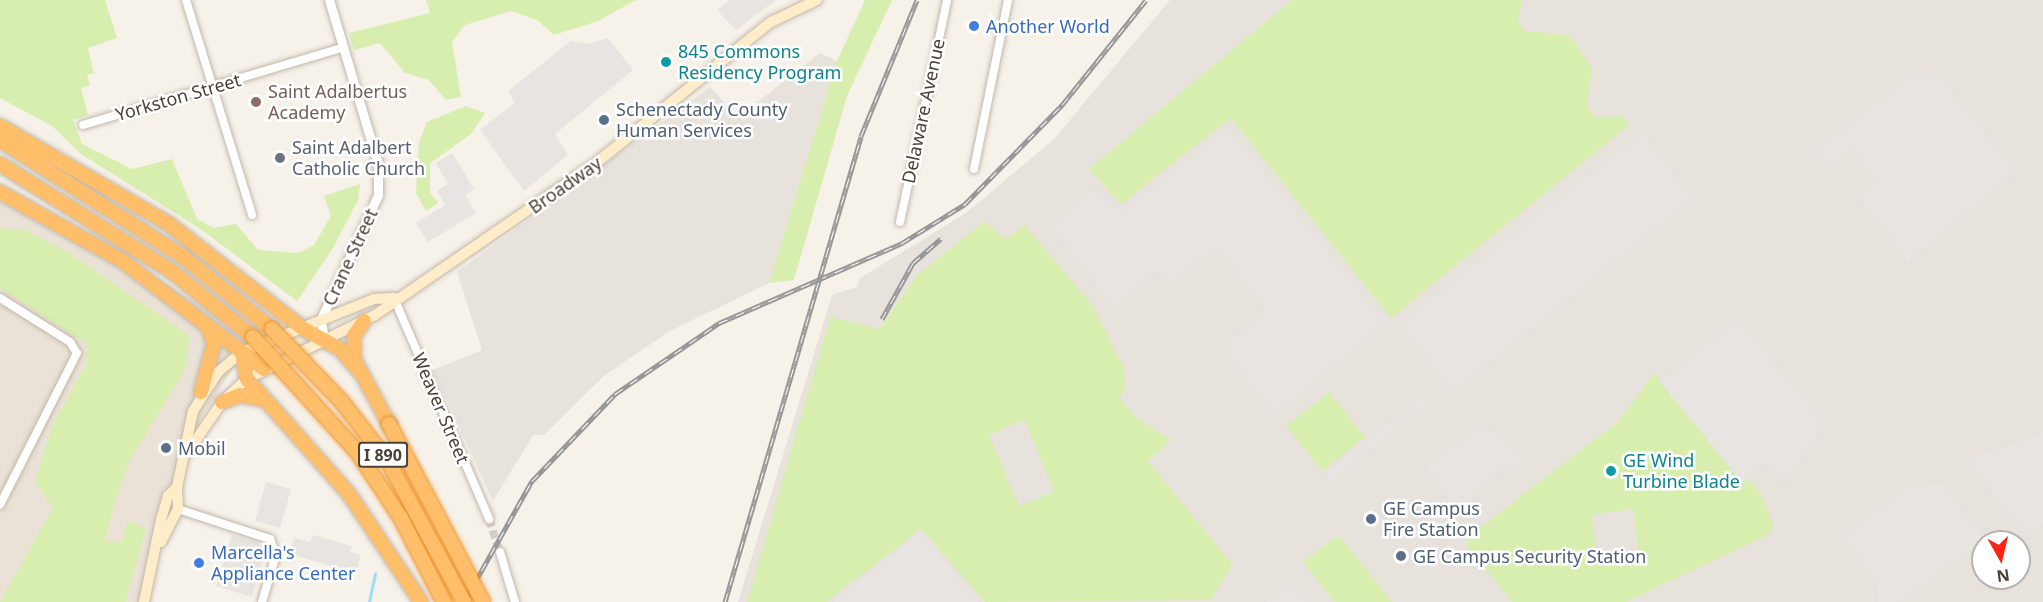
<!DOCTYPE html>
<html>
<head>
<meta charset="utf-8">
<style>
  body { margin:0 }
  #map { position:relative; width:2043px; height:602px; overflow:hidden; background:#f6f1e9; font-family:"Noto Sans",sans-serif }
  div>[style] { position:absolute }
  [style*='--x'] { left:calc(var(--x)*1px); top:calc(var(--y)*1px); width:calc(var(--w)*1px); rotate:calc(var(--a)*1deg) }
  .residential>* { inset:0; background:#eae2d6 }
  .industrial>* { inset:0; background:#e8e2dd }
  .green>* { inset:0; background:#d7eeae }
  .parking>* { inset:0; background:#e7e4e1 }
  .stream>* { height:3px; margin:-1.5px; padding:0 1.5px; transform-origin:1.5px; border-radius:1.5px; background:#9fdcf8 }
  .minor-tunnel>* { height:8px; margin-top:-4px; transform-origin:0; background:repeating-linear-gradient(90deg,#d4cec5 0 8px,transparent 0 12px) }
  .roads { filter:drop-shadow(0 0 2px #c3b8aa) drop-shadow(0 0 2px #c3b8aa) }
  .minor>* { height:8px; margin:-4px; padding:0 4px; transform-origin:4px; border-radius:4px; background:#fff }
  .tertiary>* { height:9px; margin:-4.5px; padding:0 4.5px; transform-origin:4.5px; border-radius:4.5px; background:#fff }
  .secondary>* { height:10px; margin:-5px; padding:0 5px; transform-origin:5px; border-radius:5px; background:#ffedc9 }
  .motorway>* { height:14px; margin:-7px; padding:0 7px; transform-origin:7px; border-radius:7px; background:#ffbf6a }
  .rail>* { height:5px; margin-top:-2.5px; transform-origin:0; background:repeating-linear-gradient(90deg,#fff 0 9px,#989898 0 18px); box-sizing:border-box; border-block:2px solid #989898 }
  .bridges { filter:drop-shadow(0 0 2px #ee942b) drop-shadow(0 0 2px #ee942b) }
  .motorway-bridge>* { height:14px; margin:-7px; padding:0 7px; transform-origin:7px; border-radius:7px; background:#ffbf6a }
  .dots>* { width:16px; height:16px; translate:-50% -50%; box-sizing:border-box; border:3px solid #fff; border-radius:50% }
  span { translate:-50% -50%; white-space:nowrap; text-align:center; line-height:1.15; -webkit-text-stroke:5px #fff; paint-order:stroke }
  .shield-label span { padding:2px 4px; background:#fff; border:2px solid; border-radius:4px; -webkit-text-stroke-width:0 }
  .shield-label { font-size:16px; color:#4a4136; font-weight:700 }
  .shop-label { font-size:18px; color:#366cbe }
  .left { translate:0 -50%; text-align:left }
  .culture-label { font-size:18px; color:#0d838f }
  .education-label { font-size:18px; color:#785e54 }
  .street-label { font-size:18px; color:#4a4136 }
  .service-label { font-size:18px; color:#4e5e75 }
  .worship-label { font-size:18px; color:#5b616d }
  .north { position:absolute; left:1971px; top:530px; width:60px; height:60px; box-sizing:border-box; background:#fff; border:2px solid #b7b3af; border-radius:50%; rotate:172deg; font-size:16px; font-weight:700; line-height:24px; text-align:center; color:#4a4136 }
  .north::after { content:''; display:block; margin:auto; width:21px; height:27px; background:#ff2316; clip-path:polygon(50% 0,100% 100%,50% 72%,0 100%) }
</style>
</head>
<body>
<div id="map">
  <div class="residential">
    <div style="clip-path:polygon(0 183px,253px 337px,187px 441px,177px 499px,146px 602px,0 602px)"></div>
  </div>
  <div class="industrial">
    <div style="clip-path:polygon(evenodd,1170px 0,2043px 0,2043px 602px,738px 602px,832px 295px,857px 287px,860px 278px,966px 213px,1054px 139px,1170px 0,1983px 542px,2019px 542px,2019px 578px,1983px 578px,1983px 542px)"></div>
    <div style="clip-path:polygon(820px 53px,837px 61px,769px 283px,670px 331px,605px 375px,544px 435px,533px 435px,493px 501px,433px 370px,482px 350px,457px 272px,710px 87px,738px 117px)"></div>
  </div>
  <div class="green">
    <div style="clip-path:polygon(0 0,105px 0,117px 38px,88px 48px,94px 73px,87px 75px,90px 85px,81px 88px,88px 115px,73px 120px,82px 144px,132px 169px,172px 159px,197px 219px,214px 228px,236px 224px,258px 250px,298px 253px,314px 245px,331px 216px,324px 196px,360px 184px,358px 200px,333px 248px,297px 301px,199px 228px,81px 154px,52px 126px,0 98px)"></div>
    <div style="clip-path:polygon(426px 0,636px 0,598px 21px,554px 35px,537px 20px,511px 11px,465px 25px,452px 42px,461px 97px,446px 100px,429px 80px,405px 73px,380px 43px,354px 50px,349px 33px,430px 13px)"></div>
    <div style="clip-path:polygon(865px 0,892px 0,847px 96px,794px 280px,769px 283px,837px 61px)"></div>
    <div style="clip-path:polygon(1292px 0,1522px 0,1518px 21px,1525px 31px,1569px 35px,1592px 67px,1587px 105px,1595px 117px,1623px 116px,1629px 125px,1391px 318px,1231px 118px,1121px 204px,1089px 169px)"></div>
    <div style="clip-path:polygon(466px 106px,485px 113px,471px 134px,430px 163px,430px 193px,438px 203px,426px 211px,416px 193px,419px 142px,427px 122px)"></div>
    <div style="clip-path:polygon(evenodd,985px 221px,1005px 240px,1024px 224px,1094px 307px,1124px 368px,1126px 389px,1119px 398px,1136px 418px,1171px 440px,1148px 461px,1232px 564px,1211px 600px,985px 602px,921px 529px,826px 602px,747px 602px,830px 317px,880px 329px,916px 276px,985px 221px,1025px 420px,1054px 492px,1019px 506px,989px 435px,1025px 420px)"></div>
    <div style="clip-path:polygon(0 228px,26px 230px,69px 253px,190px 336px,184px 372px,129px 461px,111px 515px,105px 541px,122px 542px,128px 521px,146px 529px,125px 602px,0 602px,53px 508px,35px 481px,52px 426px,86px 364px,87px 344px,0 288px)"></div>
    <div style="clip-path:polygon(evenodd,1654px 373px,1742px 483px,1748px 478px,1761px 494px,1774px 525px,1768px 535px,1625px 602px,1512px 602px,1467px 546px,1468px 537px,1618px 422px,1654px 373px,1633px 509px,1638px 551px,1597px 556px,1592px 515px,1633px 509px)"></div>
    <div style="clip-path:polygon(1329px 392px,1365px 437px,1322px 471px,1286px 426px)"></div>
    <div style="clip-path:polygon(1336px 537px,1341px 538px,1392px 602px,1335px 602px,1303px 562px)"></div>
  </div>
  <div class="parking">
    <div style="clip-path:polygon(730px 0,776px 0,736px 30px,717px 10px)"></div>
    <div style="clip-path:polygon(608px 38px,633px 70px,555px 134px,568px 155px,524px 191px,480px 130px,515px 103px,508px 91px,571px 41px,587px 44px)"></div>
    <div style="clip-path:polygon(1916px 72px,1939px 75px,2017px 172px,1908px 262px,1858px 197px,1876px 181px,1851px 149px,1827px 169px,1813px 152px)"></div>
    <div style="clip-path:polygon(1229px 127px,1386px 323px,1273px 417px,1223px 346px,1266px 311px,1216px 247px,1171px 285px,1159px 270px,1114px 308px,1049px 225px,1096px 188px,1121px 212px)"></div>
    <div style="clip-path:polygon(1643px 132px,1693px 199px,1453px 392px,1399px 324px)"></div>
    <div style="clip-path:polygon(452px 153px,474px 189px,465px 195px,476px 213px,428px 242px,416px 223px,445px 205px,437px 191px,448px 184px,436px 163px)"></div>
    <div style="clip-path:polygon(1738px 318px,1825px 423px,1784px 485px,1766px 463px,1743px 483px,1660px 382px)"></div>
    <div style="clip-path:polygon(1426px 393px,1432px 400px,1331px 482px,1325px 473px)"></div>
    <div style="clip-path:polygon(1480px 424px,1488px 435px,1496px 428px,1524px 463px,1511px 475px,1505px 468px,1458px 508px,1426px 468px)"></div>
    <div style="clip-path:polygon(2043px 432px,2043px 524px,2026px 537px,1967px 461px)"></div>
    <div style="clip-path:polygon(266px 482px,291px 489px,280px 528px,255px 521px)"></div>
    <div style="clip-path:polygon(1941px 484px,1985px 538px,1902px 602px,1878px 602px,1877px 583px,1842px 536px,1904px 489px)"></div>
    <div style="clip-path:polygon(921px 531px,978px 602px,834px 602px)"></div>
    <div style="clip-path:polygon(232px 535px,258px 542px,265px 551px,252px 597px,216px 586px)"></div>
    <div style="clip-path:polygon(313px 535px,352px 546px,350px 552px,361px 555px,356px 573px,290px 554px,294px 538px,310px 542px)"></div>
    <div style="clip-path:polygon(1289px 583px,1304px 602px,1266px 602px)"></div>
  </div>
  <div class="stream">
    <div style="--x:369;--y:602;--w:29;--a:-78"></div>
  </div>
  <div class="minor-tunnel">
    <div style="--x:489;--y:519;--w:35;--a:72"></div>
  </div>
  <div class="roads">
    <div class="minor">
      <div style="--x:186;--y:0;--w:225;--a:72.9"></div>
      <div style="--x:83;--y:125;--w:270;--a:-16.6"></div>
      <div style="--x:974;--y:169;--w:172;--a:-78.6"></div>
      <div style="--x:900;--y:222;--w:227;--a:-78"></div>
      <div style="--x:0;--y:298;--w:83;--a:32.2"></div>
      <div style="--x:70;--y:342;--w:13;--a:58"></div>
      <div style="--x:77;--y:353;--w:170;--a:116.9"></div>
      <div style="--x:394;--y:298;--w:241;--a:66.7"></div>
      <div style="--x:178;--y:509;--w:97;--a:18.1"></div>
      <div style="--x:270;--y:539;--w:17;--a:69"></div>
      <div style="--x:276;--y:555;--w:49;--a:106.6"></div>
      <div style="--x:500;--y:552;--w:52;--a:73.3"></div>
    </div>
    <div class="tertiary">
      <div style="--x:324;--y:341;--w:22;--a:-98"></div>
      <div style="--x:321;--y:319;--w:136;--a:-65.3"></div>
      <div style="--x:378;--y:195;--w:31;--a:-90"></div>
      <div style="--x:378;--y:164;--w:171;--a:-106.6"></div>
    </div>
    <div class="secondary">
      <div style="--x:187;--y:453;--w:62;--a:-55.5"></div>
      <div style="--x:222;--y:402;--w:34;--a:-43"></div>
      <div style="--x:247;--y:379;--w:143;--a:-26.6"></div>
      <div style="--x:375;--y:315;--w:268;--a:-34.5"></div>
      <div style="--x:596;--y:163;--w:225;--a:-38.9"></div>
      <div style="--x:771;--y:22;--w:51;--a:-25.6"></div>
      <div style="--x:161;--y:542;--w:37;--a:-63"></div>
      <div style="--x:178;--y:509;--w:22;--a:-93"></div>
      <div style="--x:177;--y:487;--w:78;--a:-78.1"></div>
      <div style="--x:193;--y:411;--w:46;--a:-57.3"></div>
      <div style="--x:218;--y:372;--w:31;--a:-40"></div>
      <div style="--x:242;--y:352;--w:142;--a:-21.9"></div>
      <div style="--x:374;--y:299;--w:20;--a:-3"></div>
      <div style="--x:144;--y:602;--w:84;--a:-78.3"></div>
      <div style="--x:161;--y:520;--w:25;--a:-74"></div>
      <div style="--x:168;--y:496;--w:13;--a:-45"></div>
    </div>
    <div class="motorway">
      <div style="--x:0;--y:126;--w:195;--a:30.1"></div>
      <div style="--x:169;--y:224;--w:169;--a:38"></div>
      <div style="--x:302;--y:328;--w:43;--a:28.9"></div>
      <div style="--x:340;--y:349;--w:30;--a:49"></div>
      <div style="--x:0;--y:140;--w:216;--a:32.5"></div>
      <div style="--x:182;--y:256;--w:116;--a:39"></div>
      <div style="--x:0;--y:164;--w:202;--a:32"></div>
      <div style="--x:171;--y:271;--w:105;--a:38.8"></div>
      <div style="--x:0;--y:192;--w:142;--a:29.4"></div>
      <div style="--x:124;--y:262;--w:176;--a:37.4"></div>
      <div style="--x:364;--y:321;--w:18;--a:124"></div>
      <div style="--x:354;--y:336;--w:23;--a:90"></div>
      <div style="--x:354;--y:359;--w:74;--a:61.7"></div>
      <div style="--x:242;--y:352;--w:27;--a:80"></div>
      <div style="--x:247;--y:379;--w:154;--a:48.4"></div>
      <div style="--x:349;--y:494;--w:130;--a:56.3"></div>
      <div style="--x:201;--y:392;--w:51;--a:-75.1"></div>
      <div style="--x:214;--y:343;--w:19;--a:-111"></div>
      <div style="--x:222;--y:402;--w:19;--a:-21"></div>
      <div style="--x:240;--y:395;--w:25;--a:11"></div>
    </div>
  </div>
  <div class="rail">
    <div style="--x:882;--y:319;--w:64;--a:-61"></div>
    <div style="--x:913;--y:263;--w:37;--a:-41"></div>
    <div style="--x:464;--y:602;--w:139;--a:-60.7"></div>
    <div style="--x:532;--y:481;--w:120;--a:-46.3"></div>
    <div style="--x:615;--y:394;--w:126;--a:-34.3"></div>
    <div style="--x:719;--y:323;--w:200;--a:-23.6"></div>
    <div style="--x:902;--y:243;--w:74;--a:-31.8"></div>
    <div style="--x:965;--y:204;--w:139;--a:-45.6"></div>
    <div style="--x:1062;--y:105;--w:134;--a:-51.3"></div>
    <div style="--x:725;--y:602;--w:485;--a:-73.7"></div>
    <div style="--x:861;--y:136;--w:147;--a:-67.6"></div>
  </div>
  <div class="bridges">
    <div class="motorway-bridge">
      <div style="--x:272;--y:329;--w:101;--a:46.2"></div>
      <div style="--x:342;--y:402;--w:75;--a:52.1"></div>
      <div style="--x:388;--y:461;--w:160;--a:61.7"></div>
      <div style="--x:253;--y:337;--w:156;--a:47.8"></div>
      <div style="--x:358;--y:453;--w:78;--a:56.5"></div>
      <div style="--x:401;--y:518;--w:94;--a:62.9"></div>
      <div style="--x:389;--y:424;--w:201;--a:62.2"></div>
    </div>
  </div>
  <div class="dots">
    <div style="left:974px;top:26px;background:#3f7fe0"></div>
    <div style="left:666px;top:62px;background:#0f9aa8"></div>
    <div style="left:256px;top:102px;background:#8d6e63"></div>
    <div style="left:604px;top:120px;background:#5c6f8a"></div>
    <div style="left:280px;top:158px;background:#6b7280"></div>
    <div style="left:166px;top:448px;background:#5c6f8a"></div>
    <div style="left:1611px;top:471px;background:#0f9aa8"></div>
    <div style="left:1371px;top:519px;background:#5c6f8a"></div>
    <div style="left:1401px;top:556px;background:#5c6f8a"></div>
    <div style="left:199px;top:563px;background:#3f7fe0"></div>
  </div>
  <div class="shield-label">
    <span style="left:383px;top:455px">I 890</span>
  </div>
  <div class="shop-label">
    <span class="left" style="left:986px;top:26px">Another World</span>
    <span class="left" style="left:211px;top:563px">Marcella's<br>Appliance Center</span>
  </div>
  <div class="culture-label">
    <span class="left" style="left:678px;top:62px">845 Commons<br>Residency Program</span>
    <span class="left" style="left:1623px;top:471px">GE Wind<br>Turbine Blade</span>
  </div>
  <div class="education-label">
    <span class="left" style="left:268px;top:102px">Saint Adalbertus<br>Academy</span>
  </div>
  <div class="street-label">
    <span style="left:178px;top:97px;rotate:-16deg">Yorkston Street</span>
    <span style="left:923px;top:111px;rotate:-78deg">Delaware Avenue</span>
    <span style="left:565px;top:185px;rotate:-35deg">Broadway</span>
    <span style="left:350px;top:257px;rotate:-65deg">Crane Street</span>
    <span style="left:441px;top:408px;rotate:67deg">Weaver Street</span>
  </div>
  <div class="service-label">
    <span class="left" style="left:616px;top:120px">Schenectady County<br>Human Services</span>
    <span class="left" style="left:178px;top:448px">Mobil</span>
    <span class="left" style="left:1383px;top:519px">GE Campus<br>Fire Station</span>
    <span class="left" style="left:1413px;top:556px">GE Campus Security Station</span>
  </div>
  <div class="worship-label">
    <span class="left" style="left:292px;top:158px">Saint Adalbert<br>Catholic Church</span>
  </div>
  <div class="north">N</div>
</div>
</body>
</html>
